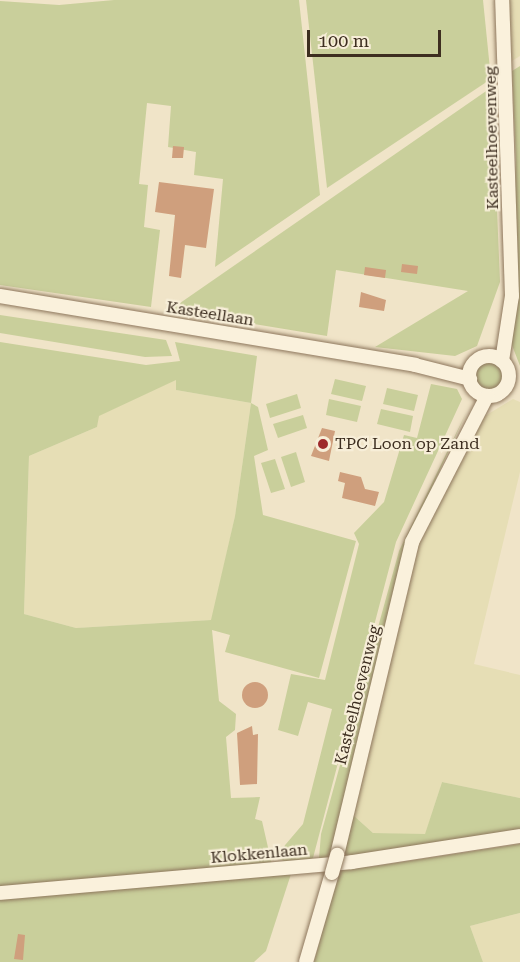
<!DOCTYPE html>
<html>
<head>
<meta charset="utf-8">
<style>
  body { margin:0 }
  #map { position:relative; width:520px; height:962px; overflow:hidden; background:#f0e4c8; font-family:"Roboto Serif",serif }
  div>[style] { position:absolute }
  [style*='--x'] { left:calc(var(--x)*1px); top:calc(var(--y)*1px); width:calc(var(--w)*1px); rotate:calc(var(--a)*1deg) }
  .farmland>* { inset:0; background:#e6deb5 }
  .green>* { inset:0; background:#c9cf9b }
  .round { border-radius:50% }
  .building>* { inset:0; background:#cf9f7d }
  .roads { filter:drop-shadow(0 0 2px #8d765c) drop-shadow(0 0 2px #8d765c) }
  .minor>* { height:14px; margin:-7px; padding:0 7px; transform-origin:7px; border-radius:7px; background:#faf1dc }
  .minor>.ring { margin:-7px; padding:0; box-sizing:content-box; background:none; border:14px solid #faf1dc; border-radius:50% }
  .bridges { filter:drop-shadow(0 0 2px #8d765c) drop-shadow(0 0 2px #8d765c) }
  .minor-bridge>* { height:14px; margin:-7px; padding:0 7px; transform-origin:7px; border-radius:7px; background:#faf1dc }
  .dots>* { width:16px; height:16px; translate:-50% -50%; box-sizing:border-box; border:3px solid #f7eed8; border-radius:50% }
  span { translate:-50% -50%; white-space:nowrap; text-align:center; line-height:1.15; -webkit-text-stroke:4.5px #f7eed8; paint-order:stroke }
  .street-label { font-size:16px; color:#3d2e20 }
  .poi-label { font-size:16px; color:#3d2e20 }
  .left { translate:0 -50%; text-align:left }
  .scale { position:absolute; left:307px; top:30px; width:134px; height:27px; box-sizing:border-box; border:3px solid #3d2e20; border-top:0; padding-left:8px; font-size:18px; line-height:21px; white-space:nowrap; color:#3d2e20; -webkit-text-stroke:4px #f7eed8; paint-order:stroke }
</style>
</head>
<body>
<div id="map">
  <div class="farmland">
    <div style="clip-path:polygon(507px 0,520px 0,520px 56px,512px 61px)"></div>
    <div style="clip-path:polygon(177px 379px,176px 390px,251px 403px,235px 516px,212px 620px,76px 628px,24px 614px,29px 456px,97px 427px,98px 416px)"></div>
    <div style="clip-path:polygon(513px 399px,520px 402px,520px 472px,474px 664px,520px 675px,520px 798px,442px 782px,425px 835px,373px 833px,353px 815px,414px 554px,480px 419px)"></div>
    <div style="clip-path:polygon(520px 913px,520px 962px,483px 962px,470px 926px)"></div>
  </div>
  <div class="green">
    <div style="clip-path:polygon(114px 0,299px 0,320px 195px,215px 267px,223px 179px,194px 175px,196px 152px,168px 147px,171px 106px,147px 103px,139px 184px,148px 185px,144px 227px,160px 230px,151px 307px,0 285px,0 1px,59px 5px)"></div>
    <div style="clip-path:polygon(306px 0,483px 0,491px 79px,327px 188px)"></div>
    <div style="clip-path:polygon(520px 66px,520px 366px,510px 340px,516px 160px,512px 71px)"></div>
    <div style="clip-path:polygon(492px 87px,500px 282px,477px 346px,455px 356px,375px 347px,468px 291px,336px 270px,327px 336px,170px 310px)"></div>
    <div style="clip-path:polygon(0 315px,166px 340px,172px 356px,145px 357px,0 333px)"></div>
    <div style="clip-path:polygon(evenodd,0 342px,146px 365px,180px 361px,175px 342px,257px 356px,251px 403px,258px 407px,268px 450px,254px 456px,263px 515px,356px 541px,319px 678px,225px 652px,230px 635px,212px 630px,219px 701px,236px 714px,235px 730px,226px 737px,231px 798px,260px 797px,255px 819px,262px 821px,272px 865px,0 888px,0 342px,176px 380px,176px 390px,251px 403px,235px 516px,211px 620px,76px 628px,24px 614px,29px 456px,97px 427px,99px 416px,176px 380px)"></div>
    <div class="round" style="left:473px;top:359px;width:34px;height:34px"></div>
    <div style="clip-path:polygon(335px 379px,366px 386px,362px 401px,331px 394px)"></div>
    <div style="clip-path:polygon(431px 384px,457px 389px,462px 399px,396px 542px,313px 858px,295px 865px,279px 859px,280px 851px,303px 824px,332px 709px,308px 702px,298px 736px,278px 730px,291px 674px,325px 680px,359px 544px,354px 533px,384px 502px,404px 435px,417px 438px)"></div>
    <div style="clip-path:polygon(387px 388px,418px 395px,414px 411px,383px 404px)"></div>
    <div style="clip-path:polygon(297px 394px,301px 408px,270px 418px,266px 404px)"></div>
    <div style="clip-path:polygon(329px 399px,361px 406px,357px 422px,326px 415px)"></div>
    <div style="clip-path:polygon(381px 409px,413px 416px,410px 432px,377px 424px)"></div>
    <div style="clip-path:polygon(467px 411px,416px 522px,329px 862px,319px 858px,321px 834px,399px 551px)"></div>
    <div style="clip-path:polygon(303px 415px,307px 428px,278px 438px,273px 424px)"></div>
    <div style="clip-path:polygon(296px 452px,305px 482px,291px 487px,281px 457px)"></div>
    <div style="clip-path:polygon(275px 459px,285px 489px,271px 493px,261px 463px)"></div>
    <div style="clip-path:polygon(442px 782px,520px 798px,520px 832px,342px 860px,353px 815px,373px 833px,425px 834px)"></div>
    <div style="clip-path:polygon(520px 844px,520px 913px,470px 926px,483px 962px,314px 962px,340px 866px,369px 867px)"></div>
    <div style="clip-path:polygon(291px 874px,266px 951px,254px 962px,0 962px,0 896px)"></div>
  </div>
  <div class="building">
    <div style="clip-path:polygon(173px 146px,184px 147px,183px 158px,172px 158px)"></div>
    <div style="clip-path:polygon(159px 182px,214px 189px,206px 248px,185px 245px,181px 278px,169px 276px,175px 215px,155px 212px)"></div>
    <div style="clip-path:polygon(402px 264px,418px 266px,417px 274px,401px 272px)"></div>
    <div style="clip-path:polygon(365px 267px,386px 270px,385px 278px,364px 275px)"></div>
    <div style="clip-path:polygon(361px 292px,386px 300px,384px 311px,359px 307px)"></div>
    <div style="clip-path:polygon(322px 428px,335px 431px,329px 461px,311px 456px)"></div>
    <div style="clip-path:polygon(340px 472px,361px 477px,365px 489px,379px 492px,375px 506px,342px 498px,345px 483px,338px 481px)"></div>
    <div class="round" style="left:242px;top:682px;width:26px;height:26px"></div>
    <div style="clip-path:polygon(252px 726px,253px 735px,258px 734px,257px 784px,240px 785px,237px 733px)"></div>
    <div style="clip-path:polygon(18px 934px,25px 935px,23px 960px,14px 959px)"></div>
  </div>
  <div class="roads">
    <div class="minor">
      <div style="--x:0;--y:296;--w:421;--a:9.4"></div>
      <div style="--x:415;--y:365;--w:57;--a:14.3"></div>
      <div class="ring" style="left:469px;top:356px;width:26px;height:26px"></div>
      <div style="--x:502;--y:361;--w:66;--a:-81.3"></div>
      <div style="--x:512;--y:296;--w:296;--a:-91.9"></div>
      <div style="--x:337;--y:855;--w:322;--a:-76.5"></div>
      <div style="--x:412;--y:542;--w:164;--a:-62.8"></div>
      <div style="--x:0;--y:893;--w:353;--a:-5"></div>
      <div style="--x:352;--y:862;--w:170;--a:-8.8"></div>
      <div style="--x:306;--y:962;--w:93;--a:-73.7"></div>
    </div>
  </div>
  <div class="bridges">
    <div class="minor-bridge">
      <div style="--x:332;--y:873;--w:19;--a:-74"></div>
    </div>
  </div>
  <div class="dots">
    <div style="left:323px;top:444px;background:#9e2a2b"></div>
  </div>
  <div class="street-label">
    <span style="left:492px;top:138px;rotate:-91deg">Kasteelhoevenweg</span>
    <span style="left:210px;top:314px;rotate:9deg">Kasteellaan</span>
    <span style="left:358px;top:695px;rotate:-76deg">Kasteelhoevenweg</span>
    <span style="left:259px;top:854px;rotate:-5deg">Klokkenlaan</span>
  </div>
  <div class="poi-label">
    <span class="left" style="left:335px;top:444px">TPC Loon op Zand</span>
  </div>
  <div class="scale">100 m</div>
</div>
</body>
</html>
